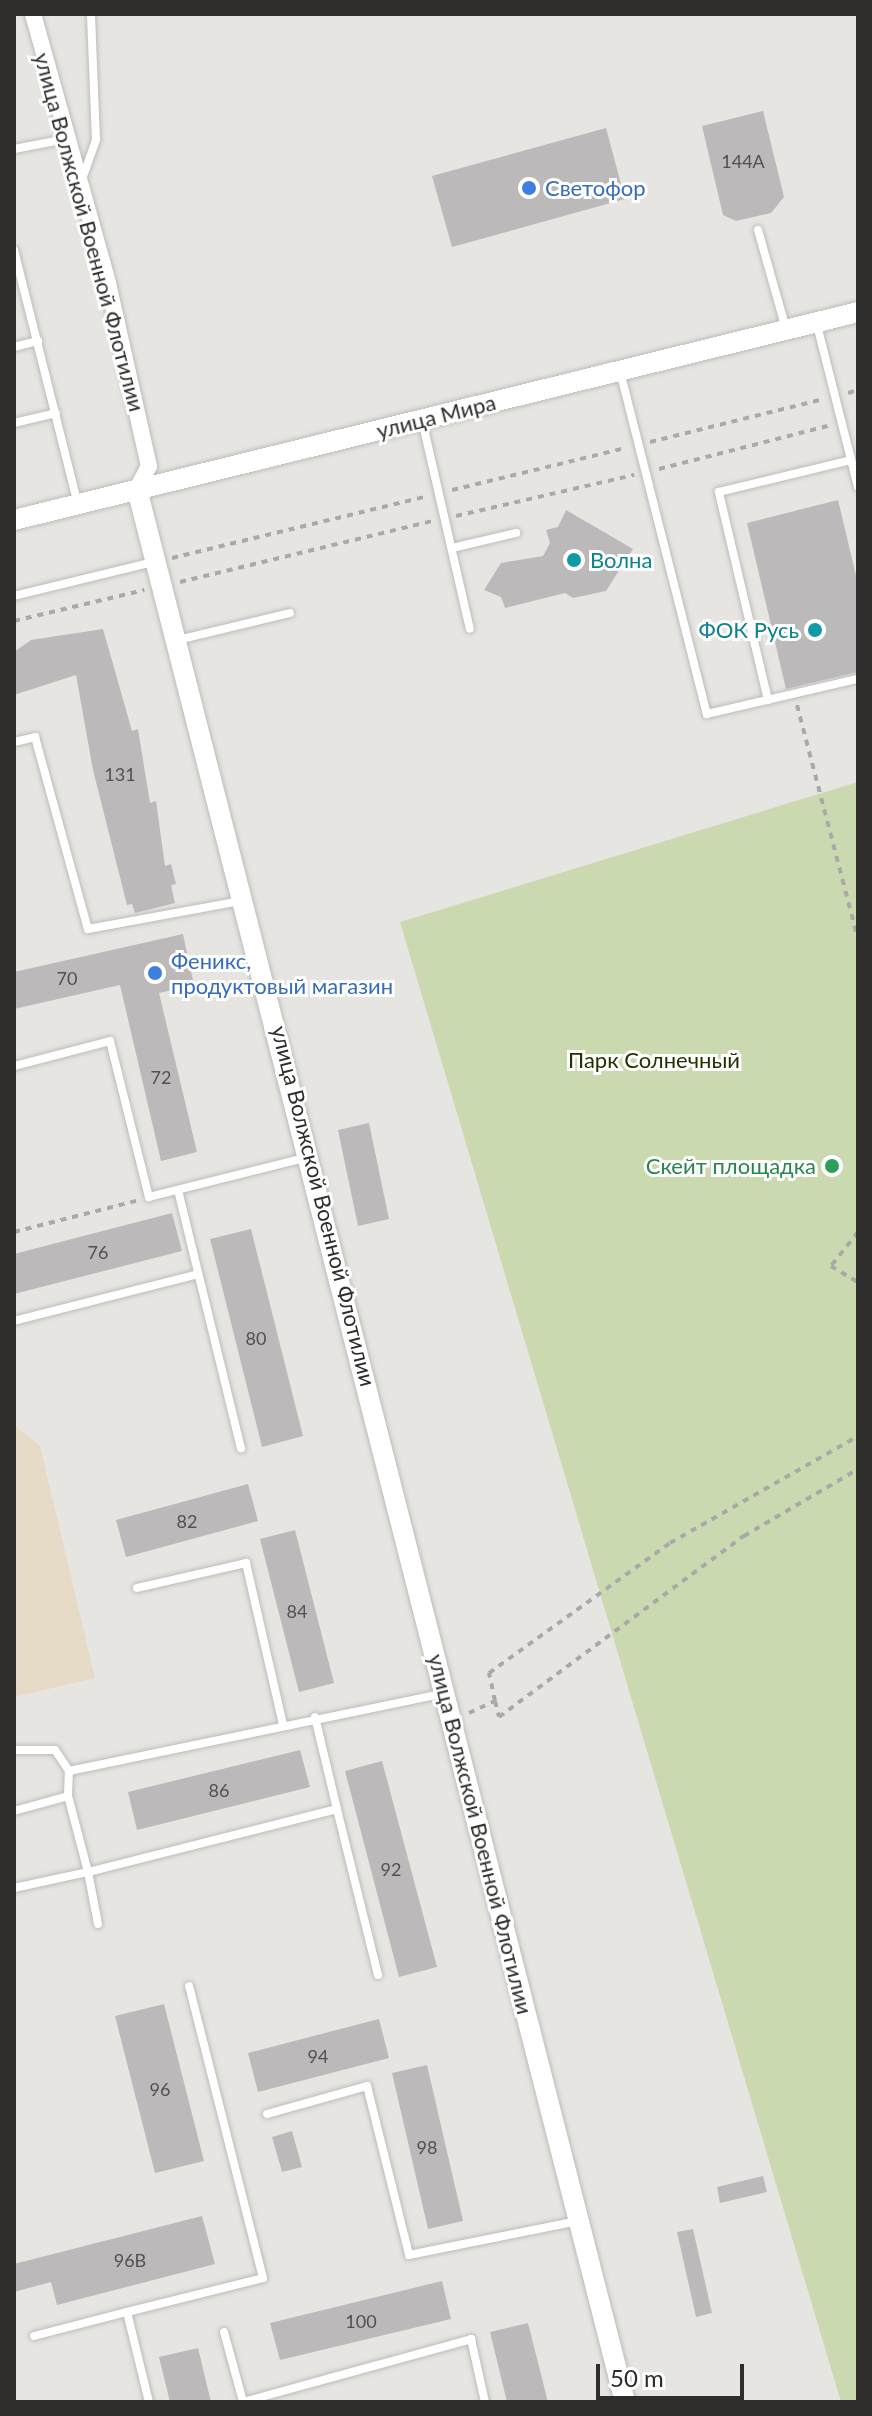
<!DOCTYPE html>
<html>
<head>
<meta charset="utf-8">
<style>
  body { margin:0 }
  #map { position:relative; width:872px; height:2416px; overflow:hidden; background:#e7e5e2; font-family:Lato,sans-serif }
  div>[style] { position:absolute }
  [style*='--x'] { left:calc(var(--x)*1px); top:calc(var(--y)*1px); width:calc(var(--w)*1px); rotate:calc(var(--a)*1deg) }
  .education>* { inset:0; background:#e5dbc6 }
  .green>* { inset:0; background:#cad9b0 }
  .building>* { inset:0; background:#bcb9ba }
  .path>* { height:4px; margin-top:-2px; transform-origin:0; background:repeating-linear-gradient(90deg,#aba9a7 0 6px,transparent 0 12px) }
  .roads { filter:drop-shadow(0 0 2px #bebcba) drop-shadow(0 0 2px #bebcba) }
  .service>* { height:8px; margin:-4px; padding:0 4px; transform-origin:4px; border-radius:4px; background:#fff }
  .minor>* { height:16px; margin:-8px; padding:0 8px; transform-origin:8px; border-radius:8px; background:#fff }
  .tertiary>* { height:20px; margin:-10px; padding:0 10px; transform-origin:10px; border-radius:10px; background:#fff }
  .dots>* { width:22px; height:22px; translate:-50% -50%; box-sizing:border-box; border:4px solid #fff; border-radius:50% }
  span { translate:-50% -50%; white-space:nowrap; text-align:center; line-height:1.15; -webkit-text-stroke:6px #fff; paint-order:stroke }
  .number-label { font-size:18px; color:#525050 }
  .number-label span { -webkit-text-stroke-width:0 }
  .shop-label { font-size:22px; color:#366cbe }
  .left { translate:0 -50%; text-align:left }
  .street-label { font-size:22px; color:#2e2d2c }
  .culture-label { font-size:22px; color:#0d838f }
  .right { translate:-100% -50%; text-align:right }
  .park-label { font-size:22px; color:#243200 }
  .leisure-label { font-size:22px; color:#27864d }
  .frame { position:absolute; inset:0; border:16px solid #2e2d2c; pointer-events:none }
  .scale { position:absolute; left:596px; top:2364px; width:148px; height:36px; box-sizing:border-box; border:4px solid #2e2d2c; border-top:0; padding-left:10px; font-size:24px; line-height:28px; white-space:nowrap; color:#2e2d2c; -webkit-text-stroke:6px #fff; paint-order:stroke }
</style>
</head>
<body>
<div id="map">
  <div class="education">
    <div style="clip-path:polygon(14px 1425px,40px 1446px,95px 1678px,14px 1697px)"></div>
  </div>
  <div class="green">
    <div style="clip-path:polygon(858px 782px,858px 2402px,841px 2402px,400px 922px)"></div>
  </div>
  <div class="building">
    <div style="clip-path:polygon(763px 111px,784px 197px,771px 213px,736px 221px,723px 215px,702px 126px)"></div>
    <div style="clip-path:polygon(606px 128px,625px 199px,452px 247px,432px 176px)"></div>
    <div style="clip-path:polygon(838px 500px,858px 584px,858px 672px,786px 689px,747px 523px)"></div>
    <div style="clip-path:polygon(566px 510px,633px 549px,606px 591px,573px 598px,565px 593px,505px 608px,501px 597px,484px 590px,501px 563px,543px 556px,550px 543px,546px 530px,558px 527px)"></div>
    <div style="clip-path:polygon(103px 629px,132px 731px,138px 729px,150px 803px,156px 801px,165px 866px,171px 864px,176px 884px,171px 885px,175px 903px,135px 913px,132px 904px,127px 905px,93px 770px,76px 675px,14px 695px,14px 652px,31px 640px)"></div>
    <div style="clip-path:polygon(183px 934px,194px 985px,159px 993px,197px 1152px,161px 1161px,120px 985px,14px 1009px,14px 972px)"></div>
    <div style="clip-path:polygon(369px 1123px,389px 1219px,358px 1226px,338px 1130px)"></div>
    <div style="clip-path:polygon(172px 1213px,182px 1251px,14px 1294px,14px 1254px)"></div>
    <div style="clip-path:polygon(251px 1229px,303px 1436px,262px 1447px,210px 1239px)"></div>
    <div style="clip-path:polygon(248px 1484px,258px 1521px,126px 1557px,116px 1520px)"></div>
    <div style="clip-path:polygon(295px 1530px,334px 1683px,299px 1692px,260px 1539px)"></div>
    <div style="clip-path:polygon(300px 1750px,310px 1787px,137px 1830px,128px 1792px)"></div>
    <div style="clip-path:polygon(382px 1761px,437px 1967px,399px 1977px,345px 1771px)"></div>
    <div style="clip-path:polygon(164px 2004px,204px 2161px,155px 2173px,115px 2016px)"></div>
    <div style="clip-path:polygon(379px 2019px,389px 2058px,258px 2092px,248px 2053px)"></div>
    <div style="clip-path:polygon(427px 2065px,463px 2221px,428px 2229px,392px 2073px)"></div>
    <div style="clip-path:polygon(292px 2131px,302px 2167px,282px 2172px,272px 2137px)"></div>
    <div style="clip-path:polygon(763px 2176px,767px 2192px,720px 2203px,717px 2187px)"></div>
    <div style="clip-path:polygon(202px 2216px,215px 2264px,57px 2305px,51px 2282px,14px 2292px,14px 2264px)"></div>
    <div style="clip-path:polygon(693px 2229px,712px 2313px,696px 2317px,677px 2232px)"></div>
    <div style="clip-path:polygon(442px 2281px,451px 2319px,280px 2360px,270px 2323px)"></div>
    <div style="clip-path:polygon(528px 2323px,548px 2402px,507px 2402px,490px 2332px)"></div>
    <div style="clip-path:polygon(198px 2348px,211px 2402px,170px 2402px,159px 2357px)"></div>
  </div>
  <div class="path">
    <div style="--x:848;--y:393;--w:10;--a:-17"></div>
    <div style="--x:650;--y:442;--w:179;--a:-13.9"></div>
    <div style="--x:659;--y:469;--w:174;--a:-14.3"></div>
    <div style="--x:452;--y:490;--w:179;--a:-13.6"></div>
    <div style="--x:456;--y:516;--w:183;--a:-13"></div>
    <div style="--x:172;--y:558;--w:263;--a:-13.6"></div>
    <div style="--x:180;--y:582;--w:259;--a:-13.6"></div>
    <div style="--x:14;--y:621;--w:134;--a:-13.4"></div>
    <div style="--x:797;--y:705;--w:242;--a:75.4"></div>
    <div style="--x:14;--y:1200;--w:14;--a:90"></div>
    <div style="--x:14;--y:1232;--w:126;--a:-14.3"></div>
    <div style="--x:858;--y:1232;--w:43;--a:128.5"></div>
    <div style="--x:831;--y:1266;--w:31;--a:31"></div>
    <div style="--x:495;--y:1701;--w:29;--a:-102"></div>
    <div style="--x:489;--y:1673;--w:223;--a:-35.7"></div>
    <div style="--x:670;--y:1543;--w:216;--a:-29.6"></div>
    <div style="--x:469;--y:1713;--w:29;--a:-25"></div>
    <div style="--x:495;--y:1701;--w:16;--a:76"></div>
    <div style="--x:499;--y:1717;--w:305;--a:-36.5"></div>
    <div style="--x:744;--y:1536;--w:132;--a:-30.4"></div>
  </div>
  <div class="roads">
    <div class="service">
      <div style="--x:14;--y:149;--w:53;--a:-10.9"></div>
      <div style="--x:81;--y:182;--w:45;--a:-70.3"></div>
      <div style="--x:96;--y:140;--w:126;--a:-92.3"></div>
      <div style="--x:758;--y:230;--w:103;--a:74.2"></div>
      <div style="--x:14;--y:250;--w:262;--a:75.9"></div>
      <div style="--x:817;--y:325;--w:167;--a:75.8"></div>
      <div style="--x:14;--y:347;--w:25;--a:-14"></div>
      <div style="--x:620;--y:371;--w:354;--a:75.8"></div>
      <div style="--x:707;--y:714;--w:155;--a:-13.1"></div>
      <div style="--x:422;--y:420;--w:214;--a:77.1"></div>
      <div style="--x:14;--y:423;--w:43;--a:-13.4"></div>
      <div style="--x:452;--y:548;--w:66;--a:-13.2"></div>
      <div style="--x:14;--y:596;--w:143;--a:-13.7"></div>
      <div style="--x:178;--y:640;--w:115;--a:-13.6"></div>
      <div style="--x:768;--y:700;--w:214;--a:-103.3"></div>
      <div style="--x:719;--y:492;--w:136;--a:-13.6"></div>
      <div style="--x:14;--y:742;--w:22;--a:-13"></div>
      <div style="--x:35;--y:737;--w:199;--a:74.6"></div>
      <div style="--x:88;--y:929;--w:156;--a:-10.4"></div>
      <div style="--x:14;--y:1066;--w:99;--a:-14.6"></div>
      <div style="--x:110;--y:1041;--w:161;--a:76"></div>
      <div style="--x:149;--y:1197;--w:164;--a:-14.1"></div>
      <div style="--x:178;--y:1190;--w:266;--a:76.3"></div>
      <div style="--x:14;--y:1321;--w:187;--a:-14.3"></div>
      <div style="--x:137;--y:1588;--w:112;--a:-12.9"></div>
      <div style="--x:246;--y:1563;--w:165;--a:77.1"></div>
      <div style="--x:315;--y:1717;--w:95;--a:76.6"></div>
      <div style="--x:14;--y:1750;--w:41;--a:0"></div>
      <div style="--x:55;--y:1750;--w:25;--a:56"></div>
      <div style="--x:14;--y:1811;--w:56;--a:-15.5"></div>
      <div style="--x:14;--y:1888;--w:76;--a:-12.2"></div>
      <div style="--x:88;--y:1872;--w:53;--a:79.1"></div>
      <div style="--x:378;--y:1975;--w:171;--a:-103.9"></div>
      <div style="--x:337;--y:1809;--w:257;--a:165.8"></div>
      <div style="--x:88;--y:1872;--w:79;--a:-104.7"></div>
      <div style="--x:68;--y:1796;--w:25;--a:-88"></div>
      <div style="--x:69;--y:1771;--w:384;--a:-11.7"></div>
      <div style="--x:267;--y:2114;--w:104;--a:-15.6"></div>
      <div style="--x:367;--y:2086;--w:174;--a:76"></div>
      <div style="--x:409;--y:2255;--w:172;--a:-11.4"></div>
      <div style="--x:127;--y:2312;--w:140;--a:-14"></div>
      <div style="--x:263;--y:2278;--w:301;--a:-104.2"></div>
      <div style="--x:224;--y:2332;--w:68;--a:74.7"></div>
      <div style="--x:34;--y:2336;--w:96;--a:-14.5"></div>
      <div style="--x:127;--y:2312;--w:93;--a:76.3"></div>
      <div style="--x:243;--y:2402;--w:237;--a:-15.4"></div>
      <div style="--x:471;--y:2339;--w:65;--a:77.5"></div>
    </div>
    <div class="minor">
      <div style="--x:33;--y:14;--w:279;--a:74.4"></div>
      <div style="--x:108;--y:283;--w:188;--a:77.4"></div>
      <div style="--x:149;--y:466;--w:26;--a:118"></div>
    </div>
    <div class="tertiary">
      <div style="--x:137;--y:489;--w:1974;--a:75.69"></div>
      <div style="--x:14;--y:520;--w:869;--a:-13.84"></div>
    </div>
  </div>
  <div class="dots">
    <div style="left:529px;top:188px;background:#3f7fe0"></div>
    <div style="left:574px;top:560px;background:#0f9aa8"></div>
    <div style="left:815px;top:630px;background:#0f9aa8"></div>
    <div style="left:155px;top:973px;background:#3f7fe0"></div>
    <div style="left:832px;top:1166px;background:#2e9e5b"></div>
  </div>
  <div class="number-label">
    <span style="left:743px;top:161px">144А</span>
    <span style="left:120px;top:774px">131</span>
    <span style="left:67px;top:978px">70</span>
    <span style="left:161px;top:1077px">72</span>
    <span style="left:98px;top:1252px">76</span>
    <span style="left:256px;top:1338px">80</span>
    <span style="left:187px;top:1521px">82</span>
    <span style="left:297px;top:1611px">84</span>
    <span style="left:219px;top:1790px">86</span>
    <span style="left:391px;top:1869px">92</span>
    <span style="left:318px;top:2056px">94</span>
    <span style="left:160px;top:2089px">96</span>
    <span style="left:427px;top:2147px">98</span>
    <span style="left:130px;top:2260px">96В</span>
    <span style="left:361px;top:2321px">100</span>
  </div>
  <div class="shop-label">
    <span class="left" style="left:545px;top:188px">Светофор</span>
    <span class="left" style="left:171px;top:973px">Феникс,<br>продуктовый магазин</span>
  </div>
  <div class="street-label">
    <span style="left:90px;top:232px;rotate:75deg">улица Волжской Военной Флотилии</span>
    <span style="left:436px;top:416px;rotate:-14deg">улица Мира</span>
    <span style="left:324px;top:1206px;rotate:76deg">улица Волжской Военной Флотилии</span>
    <span style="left:481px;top:1834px;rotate:76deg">улица Волжской Военной Флотилии</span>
  </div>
  <div class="culture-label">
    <span class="left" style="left:590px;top:560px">Волна</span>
    <span class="right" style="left:799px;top:630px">ФОК Русь</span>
  </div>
  <div class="park-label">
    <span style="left:654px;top:1060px">Парк Солнечный</span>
  </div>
  <div class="leisure-label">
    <span class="right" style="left:816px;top:1166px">Скейт площадка</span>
  </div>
  <div class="frame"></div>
  <div class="scale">50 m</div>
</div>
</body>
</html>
